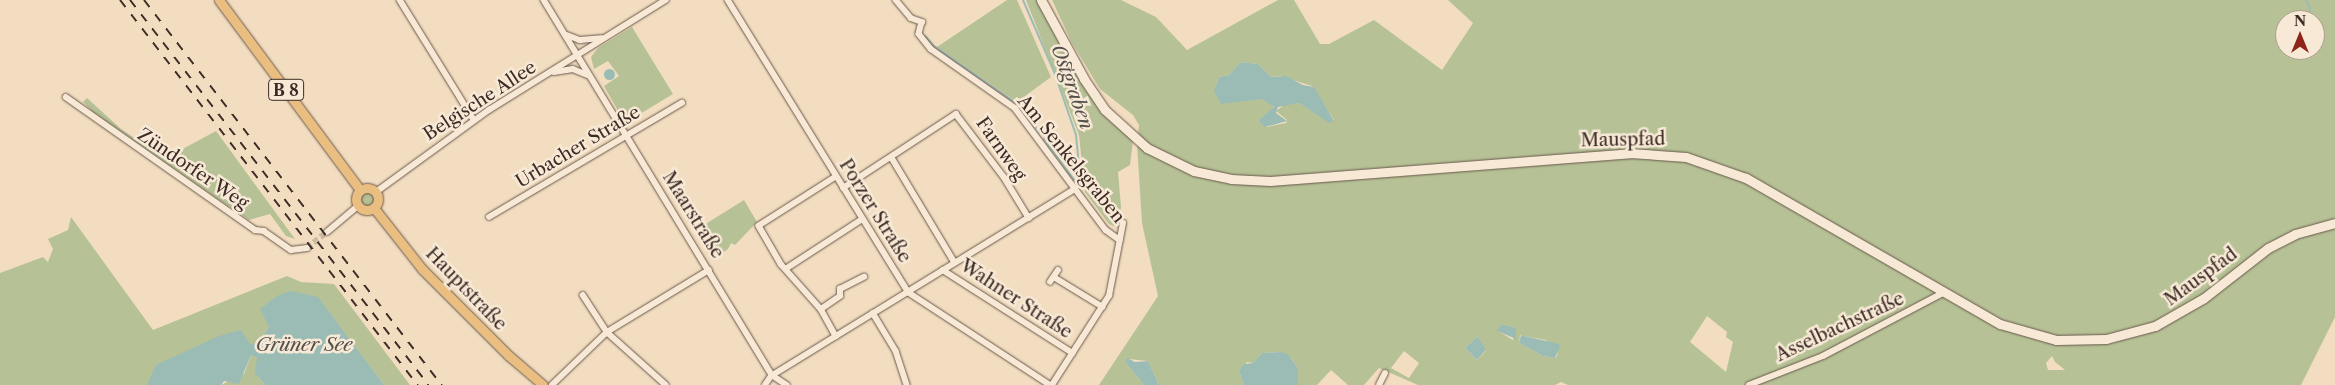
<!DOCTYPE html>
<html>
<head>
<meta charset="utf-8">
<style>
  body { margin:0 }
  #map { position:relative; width:2335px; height:385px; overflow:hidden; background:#f2ddc0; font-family:"Libre Caslon Text",serif }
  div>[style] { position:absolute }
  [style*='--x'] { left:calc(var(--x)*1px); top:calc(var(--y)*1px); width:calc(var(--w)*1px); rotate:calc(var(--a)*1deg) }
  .green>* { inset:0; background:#b6c296 }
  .round { border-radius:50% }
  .water>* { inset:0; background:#9bbbb5 }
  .stream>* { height:2px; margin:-1px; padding:0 1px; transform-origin:1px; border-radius:1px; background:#9bbbb5 }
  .street-tunnel>* { height:5.5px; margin-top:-2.75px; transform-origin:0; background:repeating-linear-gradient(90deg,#cebaa1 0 5.5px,transparent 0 8.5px) }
  .roads { filter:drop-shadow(0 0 1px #6a584c) drop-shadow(0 0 1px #6a584c) }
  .street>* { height:5.5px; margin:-2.75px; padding:0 2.75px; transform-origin:2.75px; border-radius:2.75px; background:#f7e9d6 }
  .secondary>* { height:9px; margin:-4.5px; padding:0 4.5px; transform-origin:4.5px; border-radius:4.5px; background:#f7e9d6 }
  .primary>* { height:9px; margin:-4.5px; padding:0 4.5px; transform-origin:4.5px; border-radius:4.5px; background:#e9be80 }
  .primary>.ring { margin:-4.5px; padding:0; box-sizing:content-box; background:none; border:9px solid #e9be80; border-radius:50% }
  .rail>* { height:2px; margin-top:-1px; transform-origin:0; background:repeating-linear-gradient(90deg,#3d2c26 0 9px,transparent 0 18px) }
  span { translate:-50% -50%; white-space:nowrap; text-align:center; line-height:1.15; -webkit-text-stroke:5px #f7e9d6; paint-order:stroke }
  .shield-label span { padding:1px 4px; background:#f7e9d6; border:1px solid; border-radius:4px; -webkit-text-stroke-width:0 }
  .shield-label { font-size:16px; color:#3d2c26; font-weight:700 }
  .street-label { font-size:18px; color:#3d2c26 }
  .water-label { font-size:19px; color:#54504a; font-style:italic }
  .north { position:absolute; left:2275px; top:10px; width:50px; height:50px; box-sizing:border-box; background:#f7e9d6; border:1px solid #ad9d90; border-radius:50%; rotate:0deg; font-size:14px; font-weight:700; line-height:20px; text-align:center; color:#3d2c26 }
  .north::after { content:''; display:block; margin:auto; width:18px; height:22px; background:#8f2418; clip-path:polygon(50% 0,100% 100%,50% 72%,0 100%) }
</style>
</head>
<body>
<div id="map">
  <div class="green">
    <div style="clip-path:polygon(1007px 0,1017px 0,1051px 77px,1017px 102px,937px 47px)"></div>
    <div style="clip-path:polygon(1026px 0,1038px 0,1111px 121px,1133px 140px,1130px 165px,1118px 172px,1121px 207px,1118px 228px,1109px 224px,1085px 192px,1079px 135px)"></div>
    <div style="clip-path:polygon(evenodd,1052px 0,1121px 0,1156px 17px,1187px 50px,1278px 0,1294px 0,1320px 44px,1329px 44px,1374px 20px,1442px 70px,1473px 23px,1448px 0,2335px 0,2335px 317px,2301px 385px,1568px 385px,1561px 382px,1555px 385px,1418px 385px,1379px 368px,1364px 385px,1348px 385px,1331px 370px,1317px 385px,1298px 385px,1298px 370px,1292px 359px,1279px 352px,1262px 353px,1253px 363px,1247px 362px,1239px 371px,1244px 385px,1159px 385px,1148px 361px,1129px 359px,1125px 362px,1144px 385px,1099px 385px,1158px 296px,1142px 223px,1137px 144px,1139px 125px,1133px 115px,1100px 89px,1072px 43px,1052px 0,2285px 20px,2315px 20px,2315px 50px,2285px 50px,2285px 20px,1052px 0,1241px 62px,1258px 64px,1271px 77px,1280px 76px,1312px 86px,1334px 120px,1329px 122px,1299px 103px,1284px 105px,1276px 111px,1287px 120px,1286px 123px,1267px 127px,1258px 121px,1273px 110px,1273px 105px,1262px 99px,1215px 88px,1219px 77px,1229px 75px,1241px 62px,1052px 0,1707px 316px,1727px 332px,1726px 337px,1733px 342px,1726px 372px,1690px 342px,1707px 316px,1052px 0,1501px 324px,1516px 328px,1513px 340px,1498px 331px,1501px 324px,1052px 0,1520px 335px,1546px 340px,1558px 353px,1556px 358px,1543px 356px,1519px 343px,1520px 335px,1052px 0,1478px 336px,1486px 351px,1477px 360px,1465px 348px,1478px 336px,1052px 0,1404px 351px,1419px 363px,1409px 378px,1391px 368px,1404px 351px,1052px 0,2052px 356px,2055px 362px,2065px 370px,2048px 370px,2046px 363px,2052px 356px)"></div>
    <div style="clip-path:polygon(632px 27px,673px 94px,625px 123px,604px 86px,619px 76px,608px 61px,594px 69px,591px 57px,598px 48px)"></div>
    <div style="clip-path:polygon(87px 98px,121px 129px,164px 159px,216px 131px,295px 239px,286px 236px,270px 214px,249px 220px,219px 200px,94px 113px,83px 102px)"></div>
    <div class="round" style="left:359px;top:191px;width:16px;height:16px"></div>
    <div style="clip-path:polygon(744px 200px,757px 222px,735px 245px,731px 243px,728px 249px,713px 259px,696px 230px)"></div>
    <div style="clip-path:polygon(71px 217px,153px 330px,287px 276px,301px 282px,334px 284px,410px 385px,384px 385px,318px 298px,269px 327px,258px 343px,147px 385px,0 385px,0 273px,43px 257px,48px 262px,53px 249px,48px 239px,68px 230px)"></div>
    <div style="clip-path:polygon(251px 355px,257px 358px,259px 378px,265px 385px,221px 385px,244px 374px)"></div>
  </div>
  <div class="water">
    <div style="clip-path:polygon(1241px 62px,1258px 64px,1271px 77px,1286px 76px,1303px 85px,1314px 87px,1334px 121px,1329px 123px,1299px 103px,1278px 107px,1276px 113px,1287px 121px,1265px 127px,1258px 121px,1274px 107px,1262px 99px,1221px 104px,1214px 91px,1219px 77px,1229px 75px)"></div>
    <div class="round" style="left:603.5px;top:68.5px;width:11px;height:11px"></div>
    <div style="clip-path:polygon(291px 291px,318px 297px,384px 385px,265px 385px,255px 373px,257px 358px,251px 355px,239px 384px,224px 381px,221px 385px,147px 385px,156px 365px,219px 336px,241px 330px,250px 344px,258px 343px,269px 327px,260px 309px,277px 296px)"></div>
    <div style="clip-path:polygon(1501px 324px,1516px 328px,1516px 339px,1497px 331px)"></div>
    <div style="clip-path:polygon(1521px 335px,1559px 344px,1560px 347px,1555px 358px,1543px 356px,1519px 343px)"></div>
    <div style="clip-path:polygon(1478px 336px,1486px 350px,1477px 360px,1465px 348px)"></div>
    <div style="clip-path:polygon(1282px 352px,1289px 355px,1298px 369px,1298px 385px,1244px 385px,1239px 371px,1244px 364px,1253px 363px,1262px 353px)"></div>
    <div style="clip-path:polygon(1127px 358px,1135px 362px,1148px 361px,1159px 385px,1144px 385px,1125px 362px)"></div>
  </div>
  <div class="stream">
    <div style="--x:1023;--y:0;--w:81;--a:66.6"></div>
    <div style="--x:1055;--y:74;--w:65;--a:71"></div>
    <div style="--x:1076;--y:135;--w:51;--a:84.4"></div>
    <div style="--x:2306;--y:0;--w:10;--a:66"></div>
    <div style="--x:2310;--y:9;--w:11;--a:105"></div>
    <div style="--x:925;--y:36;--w:13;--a:48"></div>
    <div style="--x:934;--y:46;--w:100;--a:34.8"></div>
    <div style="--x:2300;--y:55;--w:5;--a:-79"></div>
    <div style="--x:1021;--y:108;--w:31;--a:53"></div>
    <div style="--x:1044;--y:139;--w:51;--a:53.8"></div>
  </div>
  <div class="street-tunnel">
    <div style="--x:307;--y:248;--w:26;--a:-39"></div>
  </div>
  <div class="roads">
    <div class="street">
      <div style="--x:400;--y:0;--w:141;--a:58.3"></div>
      <div style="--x:544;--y:0;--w:439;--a:58.7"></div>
      <div style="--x:772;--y:375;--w:18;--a:34"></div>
      <div style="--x:728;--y:0;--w:343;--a:58.3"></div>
      <div style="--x:908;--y:292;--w:170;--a:33.2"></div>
      <div style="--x:896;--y:0;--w:23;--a:50"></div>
      <div style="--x:911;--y:18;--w:12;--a:20"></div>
      <div style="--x:922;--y:22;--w:12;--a:104"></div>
      <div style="--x:919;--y:34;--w:19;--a:51"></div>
      <div style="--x:931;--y:49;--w:103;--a:35.1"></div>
      <div style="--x:1015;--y:108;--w:152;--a:53.3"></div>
      <div style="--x:1106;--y:230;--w:17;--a:36"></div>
      <div style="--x:567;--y:35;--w:14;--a:21"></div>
      <div style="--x:580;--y:40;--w:21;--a:-5"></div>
      <div style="--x:554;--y:72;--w:19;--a:-9"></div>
      <div style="--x:573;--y:69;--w:16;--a:22"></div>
      <div style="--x:66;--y:97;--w:231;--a:35.1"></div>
      <div style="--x:255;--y:230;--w:9;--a:6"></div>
      <div style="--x:264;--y:231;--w:33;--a:35"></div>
      <div style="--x:291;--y:250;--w:16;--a:-7"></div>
      <div style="--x:892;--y:158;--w:122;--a:59"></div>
      <div style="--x:836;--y:177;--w:91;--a:147.5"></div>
      <div style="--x:759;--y:226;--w:44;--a:59.9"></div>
      <div style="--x:781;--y:264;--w:60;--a:48.4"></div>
      <div style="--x:821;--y:309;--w:31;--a:61"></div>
      <div style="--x:843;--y:188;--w:135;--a:-33.2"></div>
      <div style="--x:956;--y:114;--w:79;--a:52.7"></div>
      <div style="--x:1004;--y:177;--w:48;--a:58.6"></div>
      <div style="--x:376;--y:192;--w:140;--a:-36"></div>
      <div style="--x:489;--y:110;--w:208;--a:-31.9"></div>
      <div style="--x:489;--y:217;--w:224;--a:-30.6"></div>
      <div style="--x:327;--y:232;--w:40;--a:-40"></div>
      <div style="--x:787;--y:268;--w:88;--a:-33"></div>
      <div style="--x:943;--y:270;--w:154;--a:32.6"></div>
      <div style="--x:1054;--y:277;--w:57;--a:31.5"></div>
      <div style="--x:1050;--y:282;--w:14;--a:-56"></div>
      <div style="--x:583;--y:295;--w:44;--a:57"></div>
      <div style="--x:607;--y:332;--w:79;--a:41.9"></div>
      <div style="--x:821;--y:309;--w:23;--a:-34"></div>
      <div style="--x:840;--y:296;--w:7;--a:-90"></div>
      <div style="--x:840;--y:289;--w:27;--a:-27"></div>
      <div style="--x:873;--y:313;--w:44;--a:58.8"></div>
      <div style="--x:896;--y:351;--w:36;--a:72"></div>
      <div style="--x:552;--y:385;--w:76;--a:-43.9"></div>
      <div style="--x:607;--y:332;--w:119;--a:-31.3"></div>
      <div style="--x:765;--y:385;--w:11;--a:-56"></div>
      <div style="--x:771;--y:376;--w:357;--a:-31.6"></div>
      <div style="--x:1052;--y:385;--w:106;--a:-57.4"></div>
      <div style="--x:1109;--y:296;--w:74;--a:-79.1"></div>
      <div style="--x:1379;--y:385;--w:13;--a:-63"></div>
      <div style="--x:1749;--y:385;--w:79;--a:-21.4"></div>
      <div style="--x:1823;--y:356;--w:136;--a:-27.7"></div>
    </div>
    <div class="secondary">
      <div style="--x:1041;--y:0;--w:90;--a:61.4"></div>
      <div style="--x:1084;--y:79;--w:37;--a:56"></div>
      <div style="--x:1105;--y:110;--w:57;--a:42.1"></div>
      <div style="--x:1147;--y:148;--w:52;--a:26.1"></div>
      <div style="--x:1194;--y:171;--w:38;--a:12"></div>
      <div style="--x:1231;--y:179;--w:39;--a:3"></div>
      <div style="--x:1270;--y:181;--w:361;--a:-4.4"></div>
      <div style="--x:1630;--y:153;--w:56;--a:4.1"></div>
      <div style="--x:1686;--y:157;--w:64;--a:19.3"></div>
      <div style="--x:1746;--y:178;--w:293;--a:29.9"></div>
      <div style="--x:2000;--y:324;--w:58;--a:15.9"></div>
      <div style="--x:2056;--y:340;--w:50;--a:-1.1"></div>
      <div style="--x:2106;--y:339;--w:51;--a:-14.9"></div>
      <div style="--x:2155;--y:326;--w:56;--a:-29.7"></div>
      <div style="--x:2204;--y:298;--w:81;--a:-38"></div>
      <div style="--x:2268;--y:248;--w:30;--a:-27"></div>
      <div style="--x:2295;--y:234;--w:41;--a:-15.4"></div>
    </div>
    <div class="primary">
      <div style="--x:219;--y:0;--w:237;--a:53.4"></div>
      <div class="ring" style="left:356px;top:188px;width:13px;height:13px"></div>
      <div style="--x:374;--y:208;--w:78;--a:51.8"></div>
      <div style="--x:422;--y:269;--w:122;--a:45"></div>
      <div style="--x:508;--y:355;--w:46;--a:40.6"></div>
    </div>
  </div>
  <div class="rail">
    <div style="--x:120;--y:0;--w:487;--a:52.3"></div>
    <div style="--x:130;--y:0;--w:487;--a:52.2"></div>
    <div style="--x:144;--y:0;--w:487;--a:52.3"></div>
  </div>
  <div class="shield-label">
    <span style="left:286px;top:90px">B 8</span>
  </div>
  <div class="street-label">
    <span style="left:480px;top:101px;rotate:-33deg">Belgische Allee</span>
    <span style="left:1623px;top:140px;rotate:-1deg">Mauspfad</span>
    <span style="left:578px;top:147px;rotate:-31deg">Urbacher Straße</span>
    <span style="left:1001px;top:149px;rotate:55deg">Farnweg</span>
    <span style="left:1071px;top:159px;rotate:51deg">Am Senkelsgraben</span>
    <span style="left:193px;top:169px;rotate:34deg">Zündorfer Weg</span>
    <span style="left:875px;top:211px;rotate:58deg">Porzer Straße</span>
    <span style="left:693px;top:215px;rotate:58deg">Maarstraße</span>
    <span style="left:2201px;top:277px;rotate:-36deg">Mauspfad</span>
    <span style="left:466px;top:289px;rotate:46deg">Hauptstraße</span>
    <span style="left:1016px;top:299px;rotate:33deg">Wahner Straße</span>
    <span style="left:1840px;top:327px;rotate:-25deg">Asselbachstraße</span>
  </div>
  <div class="water-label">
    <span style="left:1072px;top:87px;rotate:70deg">Ostgraben</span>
    <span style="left:304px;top:345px">Grüner See</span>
  </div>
  <div class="north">N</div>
</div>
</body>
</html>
